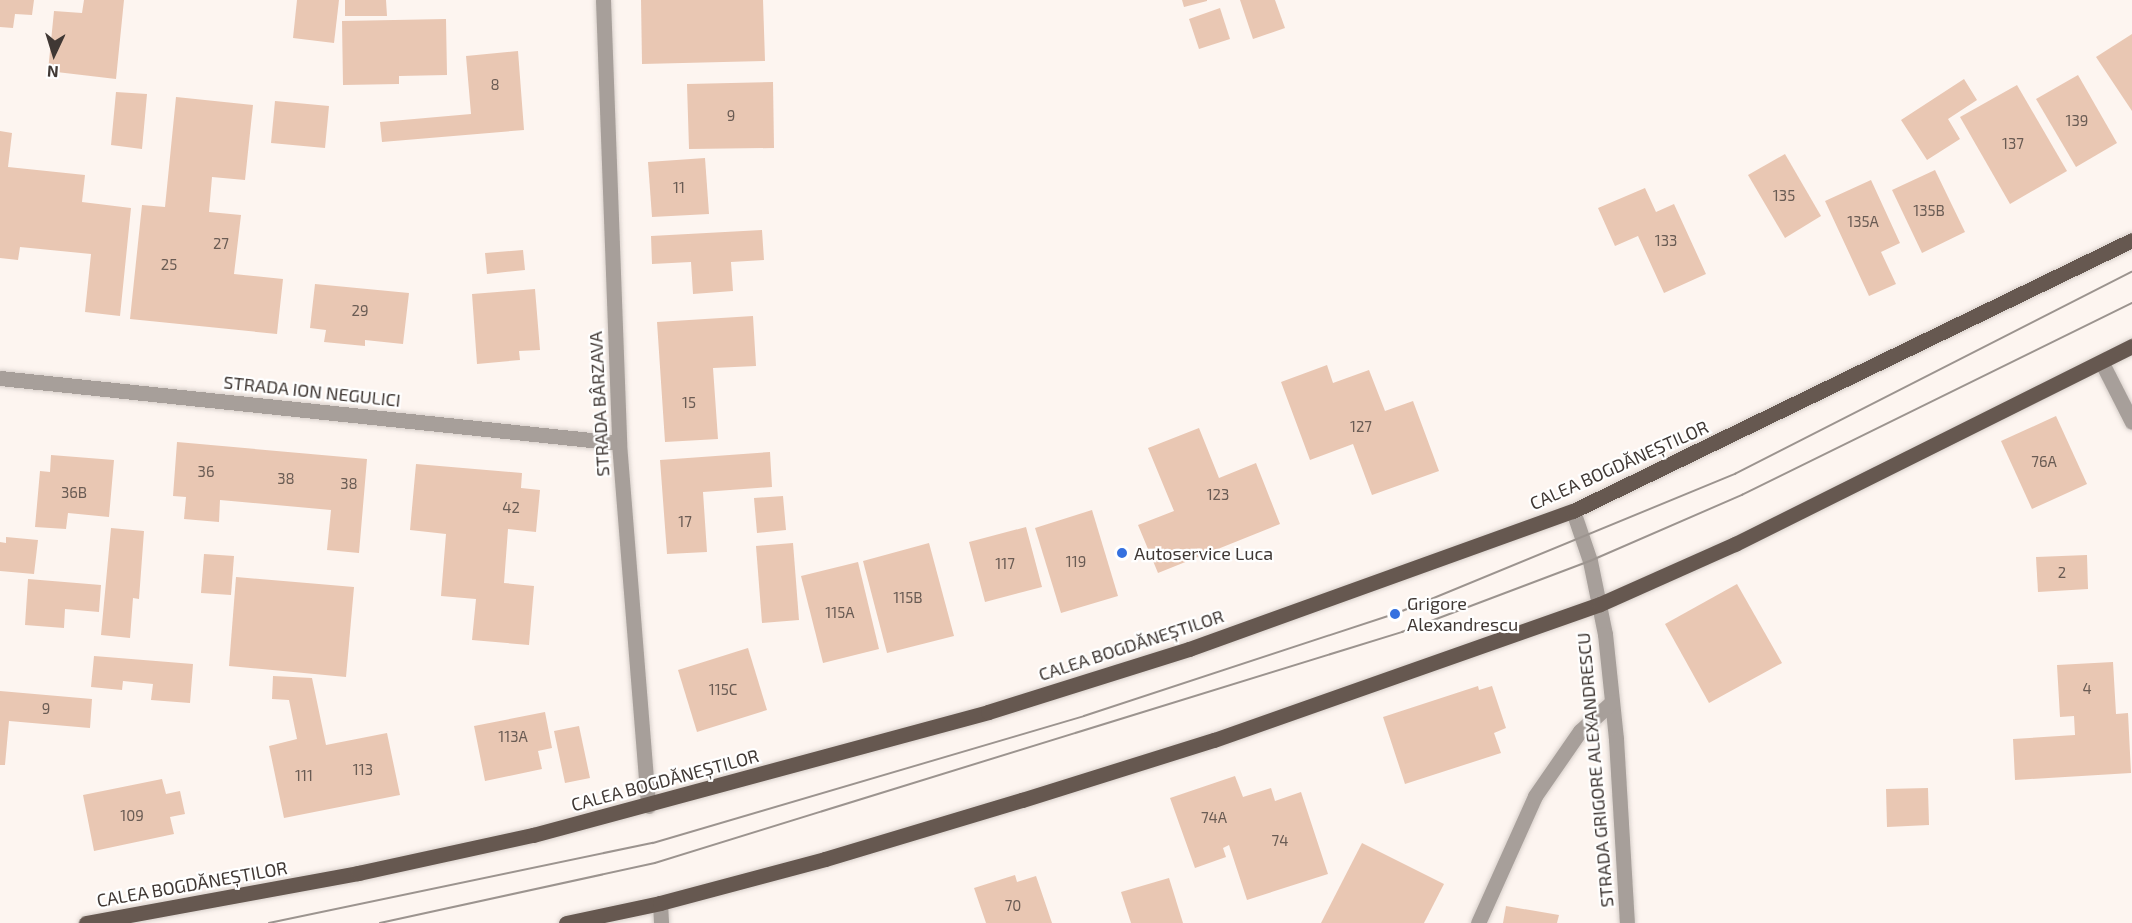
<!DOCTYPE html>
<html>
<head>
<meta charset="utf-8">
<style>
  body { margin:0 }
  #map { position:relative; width:2132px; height:923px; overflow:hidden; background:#fdf5f0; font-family:"Exo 2",sans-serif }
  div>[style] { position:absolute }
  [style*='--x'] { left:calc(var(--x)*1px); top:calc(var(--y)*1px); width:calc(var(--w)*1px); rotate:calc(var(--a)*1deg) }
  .building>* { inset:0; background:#e9c7b3 }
  .roads { filter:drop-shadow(0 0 2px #d7cfca) drop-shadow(0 0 2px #d7cfca) }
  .minor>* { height:15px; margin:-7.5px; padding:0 7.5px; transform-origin:7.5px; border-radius:7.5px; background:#a79f9a }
  .major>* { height:15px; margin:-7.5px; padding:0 7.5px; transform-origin:7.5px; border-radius:7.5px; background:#665850 }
  .tram>* { height:1.5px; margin:-0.75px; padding:0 0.75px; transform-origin:0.75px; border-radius:0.75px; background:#9c948f }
  .dots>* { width:16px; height:16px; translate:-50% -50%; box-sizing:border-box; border:3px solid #fff; border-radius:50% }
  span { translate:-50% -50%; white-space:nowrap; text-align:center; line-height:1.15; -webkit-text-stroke:4.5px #fff; paint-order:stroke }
  .number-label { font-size:15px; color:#6a5c54 }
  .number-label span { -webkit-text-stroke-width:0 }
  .street-label { font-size:18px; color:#403834 }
  .poi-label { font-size:18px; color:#403834 }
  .left { translate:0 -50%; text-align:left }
  .north { position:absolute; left:24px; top:24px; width:60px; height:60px; -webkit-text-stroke:4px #fff; paint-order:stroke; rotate:184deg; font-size:16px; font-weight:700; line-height:24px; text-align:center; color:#403834 }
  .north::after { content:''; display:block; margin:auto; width:21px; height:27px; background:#403834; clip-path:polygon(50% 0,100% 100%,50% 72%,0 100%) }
</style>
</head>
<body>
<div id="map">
  <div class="building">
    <div style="clip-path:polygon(0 0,34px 0,32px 15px,15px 14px,13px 28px,0 27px)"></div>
    <div style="clip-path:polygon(84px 0,124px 0,116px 79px,48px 71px,54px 11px,82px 13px)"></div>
    <div style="clip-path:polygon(297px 0,339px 0,334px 43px,293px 38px)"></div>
    <div style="clip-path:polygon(345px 0,386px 0,387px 16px,345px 16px)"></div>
    <div style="clip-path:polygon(641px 0,763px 0,765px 61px,642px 64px)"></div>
    <div style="clip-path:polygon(1182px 0,1207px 0,1207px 1px,1184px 7px)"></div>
    <div style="clip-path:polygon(1240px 0,1275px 0,1285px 28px,1253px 39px)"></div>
    <div style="clip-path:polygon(1220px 8px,1230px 39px,1199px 49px,1189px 19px)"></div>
    <div style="clip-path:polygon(446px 19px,447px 75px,399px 76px,399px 84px,343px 85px,342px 21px)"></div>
    <div style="clip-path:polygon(2132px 34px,2132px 111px,2096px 57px)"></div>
    <div style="clip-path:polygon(518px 51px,524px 130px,382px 142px,380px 122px,471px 114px,466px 56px)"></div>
    <div style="clip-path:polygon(2078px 75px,2117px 143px,2076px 167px,2036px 99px)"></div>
    <div style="clip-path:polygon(1964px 79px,1977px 100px,1948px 119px,1960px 139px,1927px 160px,1901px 120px)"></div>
    <div style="clip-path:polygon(773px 82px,774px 148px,689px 149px,687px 84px)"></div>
    <div style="clip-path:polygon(2017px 85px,2067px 171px,2010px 204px,1960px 117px)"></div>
    <div style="clip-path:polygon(116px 92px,147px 94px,142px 149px,111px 145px)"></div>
    <div style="clip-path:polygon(176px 97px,253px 105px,245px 180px,212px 177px,209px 212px,241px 215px,234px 274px,283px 279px,277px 334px,130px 319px,142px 205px,165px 207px)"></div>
    <div style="clip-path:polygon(275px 101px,329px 106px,325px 148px,271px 143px)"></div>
    <div style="clip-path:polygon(0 131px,12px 133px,8px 167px,85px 175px,82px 202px,131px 208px,120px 316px,85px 312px,91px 254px,20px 247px,18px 260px,0 258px)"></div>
    <div style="clip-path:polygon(1785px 154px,1821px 216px,1785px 238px,1748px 175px)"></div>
    <div style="clip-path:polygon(705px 158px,709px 214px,652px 217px,648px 162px)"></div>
    <div style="clip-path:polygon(1935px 170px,1965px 232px,1922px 253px,1892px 190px)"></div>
    <div style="clip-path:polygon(1871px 180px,1900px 243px,1881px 252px,1896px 284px,1869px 296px,1825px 201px)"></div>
    <div style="clip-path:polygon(1645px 188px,1656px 212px,1674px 204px,1706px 274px,1664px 293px,1638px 236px,1615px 246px,1598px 208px)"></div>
    <div style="clip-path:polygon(762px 230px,764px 260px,731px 262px,733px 291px,693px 294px,691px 262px,652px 264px,651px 236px)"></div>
    <div style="clip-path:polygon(523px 250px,525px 270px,487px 274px,485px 253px)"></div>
    <div style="clip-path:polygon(315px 284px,409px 293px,403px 344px,365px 340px,365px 346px,324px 342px,326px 330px,310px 328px)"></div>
    <div style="clip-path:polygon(535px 289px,540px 350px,519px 351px,520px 360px,477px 364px,472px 294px)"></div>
    <div style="clip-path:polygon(753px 316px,756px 366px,713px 368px,718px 439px,665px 442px,657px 322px)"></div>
    <div style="clip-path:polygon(1327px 365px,1333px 383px,1369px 370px,1385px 411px,1413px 401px,1439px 471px,1372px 495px,1353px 444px,1310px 460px,1281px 382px)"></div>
    <div style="clip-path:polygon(2056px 416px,2087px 484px,2032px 509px,2001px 441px)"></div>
    <div style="clip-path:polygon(1199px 428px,1219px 478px,1256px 463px,1280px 524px,1158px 573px,1138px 525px,1174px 511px,1148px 448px)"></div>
    <div style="clip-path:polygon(177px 442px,367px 459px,359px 553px,327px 550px,331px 510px,220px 500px,219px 522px,184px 519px,186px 497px,173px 496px)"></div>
    <div style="clip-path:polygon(770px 452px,772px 487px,703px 492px,707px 552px,667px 554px,660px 460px)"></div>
    <div style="clip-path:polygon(51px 455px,114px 460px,109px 517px,68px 513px,66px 529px,35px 527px,40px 471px,50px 472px)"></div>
    <div style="clip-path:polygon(416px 464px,522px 473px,521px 488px,540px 490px,536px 532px,508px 529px,504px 583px,534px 586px,529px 645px,472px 640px,476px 599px,441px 596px,446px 534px,410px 530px)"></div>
    <div style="clip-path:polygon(783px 496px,786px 530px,757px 533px,754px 498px)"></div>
    <div style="clip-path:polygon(1092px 510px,1118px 596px,1061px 613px,1035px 528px)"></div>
    <div style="clip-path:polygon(1026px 527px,1042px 587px,985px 602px,969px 542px)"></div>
    <div style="clip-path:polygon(111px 528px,144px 531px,139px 599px,133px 598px,130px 638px,101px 635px)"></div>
    <div style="clip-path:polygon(6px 537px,38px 540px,34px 574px,0 571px,0 542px,6px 543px)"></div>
    <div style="clip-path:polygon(793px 543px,799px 620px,762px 623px,756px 546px)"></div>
    <div style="clip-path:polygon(929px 543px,954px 636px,887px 653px,863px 561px)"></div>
    <div style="clip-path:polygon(204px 554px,234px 556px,231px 595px,201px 593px)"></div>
    <div style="clip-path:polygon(2087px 555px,2088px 589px,2038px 592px,2036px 557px)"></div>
    <div style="clip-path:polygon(858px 562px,879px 649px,823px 663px,801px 576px)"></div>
    <div style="clip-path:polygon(236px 577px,354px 587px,346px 677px,229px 666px)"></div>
    <div style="clip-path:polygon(28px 579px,101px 585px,99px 612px,65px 609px,64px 628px,25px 625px)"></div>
    <div style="clip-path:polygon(1737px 584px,1782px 663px,1709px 703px,1665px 624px)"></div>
    <div style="clip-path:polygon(748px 648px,767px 710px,697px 732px,678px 670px)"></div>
    <div style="clip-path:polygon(94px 656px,193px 664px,190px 703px,151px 700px,153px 684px,123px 681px,122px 690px,91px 687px)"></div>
    <div style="clip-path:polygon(2113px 662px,2116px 714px,2128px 713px,2131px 773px,2015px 780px,2013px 739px,2075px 735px,2074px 716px,2060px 717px,2057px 665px)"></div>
    <div style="clip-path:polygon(273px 676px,312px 678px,326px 745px,387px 733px,400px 795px,284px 818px,269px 746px,297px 739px,289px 700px,272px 699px)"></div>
    <div style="clip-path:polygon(1478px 686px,1479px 690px,1492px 686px,1506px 728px,1494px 733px,1501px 753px,1405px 784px,1383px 717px)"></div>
    <div style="clip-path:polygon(0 691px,92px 699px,90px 728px,9px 721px,5px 765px,0 765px)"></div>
    <div style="clip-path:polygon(545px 712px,552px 748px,538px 751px,542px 769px,485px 781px,474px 726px)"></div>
    <div style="clip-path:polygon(579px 726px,590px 778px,565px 783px,554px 731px)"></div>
    <div style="clip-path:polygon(1235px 776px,1243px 797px,1271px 788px,1275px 801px,1301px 792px,1328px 874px,1247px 900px,1229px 845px,1223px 848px,1226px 857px,1195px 868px,1170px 798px)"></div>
    <div style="clip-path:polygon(162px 779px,166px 794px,180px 791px,185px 814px,170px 817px,174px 834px,94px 851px,83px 795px)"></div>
    <div style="clip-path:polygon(1928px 788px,1929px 825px,1887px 827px,1886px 789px)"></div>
    <div style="clip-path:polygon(1362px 843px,1444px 884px,1424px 923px,1321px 923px)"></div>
    <div style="clip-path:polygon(1015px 875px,1017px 882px,1036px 876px,1052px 923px,986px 923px,974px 888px)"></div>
    <div style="clip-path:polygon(1169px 878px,1183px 923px,1131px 923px,1121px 892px)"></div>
    <div style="clip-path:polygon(1506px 906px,1559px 915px,1557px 923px,1503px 923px)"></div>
  </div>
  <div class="roads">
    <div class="minor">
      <div style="--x:603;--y:0;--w:443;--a:87.9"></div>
      <div style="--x:619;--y:443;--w:364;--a:85.4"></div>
      <div style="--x:2102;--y:363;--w:66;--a:63"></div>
      <div style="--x:0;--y:378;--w:622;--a:5.99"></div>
      <div style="--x:1573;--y:511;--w:53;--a:71.2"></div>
      <div style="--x:1590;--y:561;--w:75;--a:78.4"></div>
      <div style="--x:1605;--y:634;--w:106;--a:84"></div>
      <div style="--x:1616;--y:739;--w:184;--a:86.6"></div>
      <div style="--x:660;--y:903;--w:20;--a:87"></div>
      <div style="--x:1478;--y:923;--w:139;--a:-65.8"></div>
      <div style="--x:1535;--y:796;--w:79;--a:-55.3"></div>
      <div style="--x:1580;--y:731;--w:43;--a:-42.2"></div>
    </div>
    <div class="major">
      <div style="--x:86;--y:923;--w:277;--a:-10.4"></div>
      <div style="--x:358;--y:873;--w:179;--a:-12.3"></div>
      <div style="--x:533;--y:835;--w:471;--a:-15.1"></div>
      <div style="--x:988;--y:712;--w:211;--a:-17.4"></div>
      <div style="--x:1189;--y:649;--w:408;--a:-19.8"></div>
      <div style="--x:1573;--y:511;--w:621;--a:-25.86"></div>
      <div style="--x:566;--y:923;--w:96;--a:-12"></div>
      <div style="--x:660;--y:903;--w:171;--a:-14.9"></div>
      <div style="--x:825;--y:859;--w:206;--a:-16.7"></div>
      <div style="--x:1022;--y:800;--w:201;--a:-17.4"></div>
      <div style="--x:1214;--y:740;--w:409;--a:-19.4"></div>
      <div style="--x:1600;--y:604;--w:148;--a:-24"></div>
      <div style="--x:1735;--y:544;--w:444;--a:-26.5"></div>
    </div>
  </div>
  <div class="tram">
    <div style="--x:269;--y:923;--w:392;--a:-11.8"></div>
    <div style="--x:653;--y:843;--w:449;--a:-16.4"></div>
    <div style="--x:1084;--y:716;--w:327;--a:-18.2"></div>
    <div style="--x:1395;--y:614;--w:368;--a:-22.4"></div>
    <div style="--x:1735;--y:474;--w:445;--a:-27"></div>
    <div style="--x:380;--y:923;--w:281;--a:-12.3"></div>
    <div style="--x:655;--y:863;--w:782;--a:-17.18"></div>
    <div style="--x:1402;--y:632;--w:201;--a:-20.7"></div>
    <div style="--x:1590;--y:561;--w:166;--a:-23.5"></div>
    <div style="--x:1742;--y:495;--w:435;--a:-26.2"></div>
  </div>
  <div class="dots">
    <div style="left:1122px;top:553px;background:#3570df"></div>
    <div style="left:1395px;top:614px;background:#3570df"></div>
  </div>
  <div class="number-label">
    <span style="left:495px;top:85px">8</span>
    <span style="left:731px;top:116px">9</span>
    <span style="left:2077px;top:121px">139</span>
    <span style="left:2013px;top:144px">137</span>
    <span style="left:679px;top:188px">11</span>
    <span style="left:1784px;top:196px">135</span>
    <span style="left:1929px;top:211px">135B</span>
    <span style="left:1863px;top:222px">135A</span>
    <span style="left:1666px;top:241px">133</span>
    <span style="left:221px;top:244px">27</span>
    <span style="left:169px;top:265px">25</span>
    <span style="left:360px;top:311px">29</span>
    <span style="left:689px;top:403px">15</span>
    <span style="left:1361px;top:427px">127</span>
    <span style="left:2044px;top:462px">76A</span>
    <span style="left:206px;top:472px">36</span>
    <span style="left:286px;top:479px">38</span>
    <span style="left:349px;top:484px">38</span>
    <span style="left:74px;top:493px">36B</span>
    <span style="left:1218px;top:495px">123</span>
    <span style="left:511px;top:508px">42</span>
    <span style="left:685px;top:522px">17</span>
    <span style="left:1076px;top:562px">119</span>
    <span style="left:1005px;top:564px">117</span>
    <span style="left:2062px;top:573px">2</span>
    <span style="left:908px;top:598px">115B</span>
    <span style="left:840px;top:613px">115A</span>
    <span style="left:2087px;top:689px">4</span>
    <span style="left:723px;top:690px">115C</span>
    <span style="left:46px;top:709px">9</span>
    <span style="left:513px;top:737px">113A</span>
    <span style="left:363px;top:770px">113</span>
    <span style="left:304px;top:776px">111</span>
    <span style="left:132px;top:816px">109</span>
    <span style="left:1214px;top:818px">74A</span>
    <span style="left:1280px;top:841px">74</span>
    <span style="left:1013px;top:906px">70</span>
  </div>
  <div class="street-label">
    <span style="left:312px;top:391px;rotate:6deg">STRADA ION NEGULICI</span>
    <span style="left:599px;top:404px;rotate:-93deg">STRADA BÂRZAVA</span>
    <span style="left:1619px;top:465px;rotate:-24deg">CALEA BOGDĂNEȘTILOR</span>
    <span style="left:1131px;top:645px;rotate:-18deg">CALEA BOGDĂNEȘTILOR</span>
    <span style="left:1595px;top:770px;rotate:-95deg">STRADA GRIGORE ALEXANDRESCU</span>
    <span style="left:665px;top:780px;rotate:-15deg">CALEA BOGDĂNEȘTILOR</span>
    <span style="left:192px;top:884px;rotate:-10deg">CALEA BOGDĂNEȘTILOR</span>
  </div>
  <div class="poi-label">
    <span class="left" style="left:1134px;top:553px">Autoservice Luca</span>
    <span class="left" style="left:1407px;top:614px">Grigore<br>Alexandrescu</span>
  </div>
  <div class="north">N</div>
</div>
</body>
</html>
